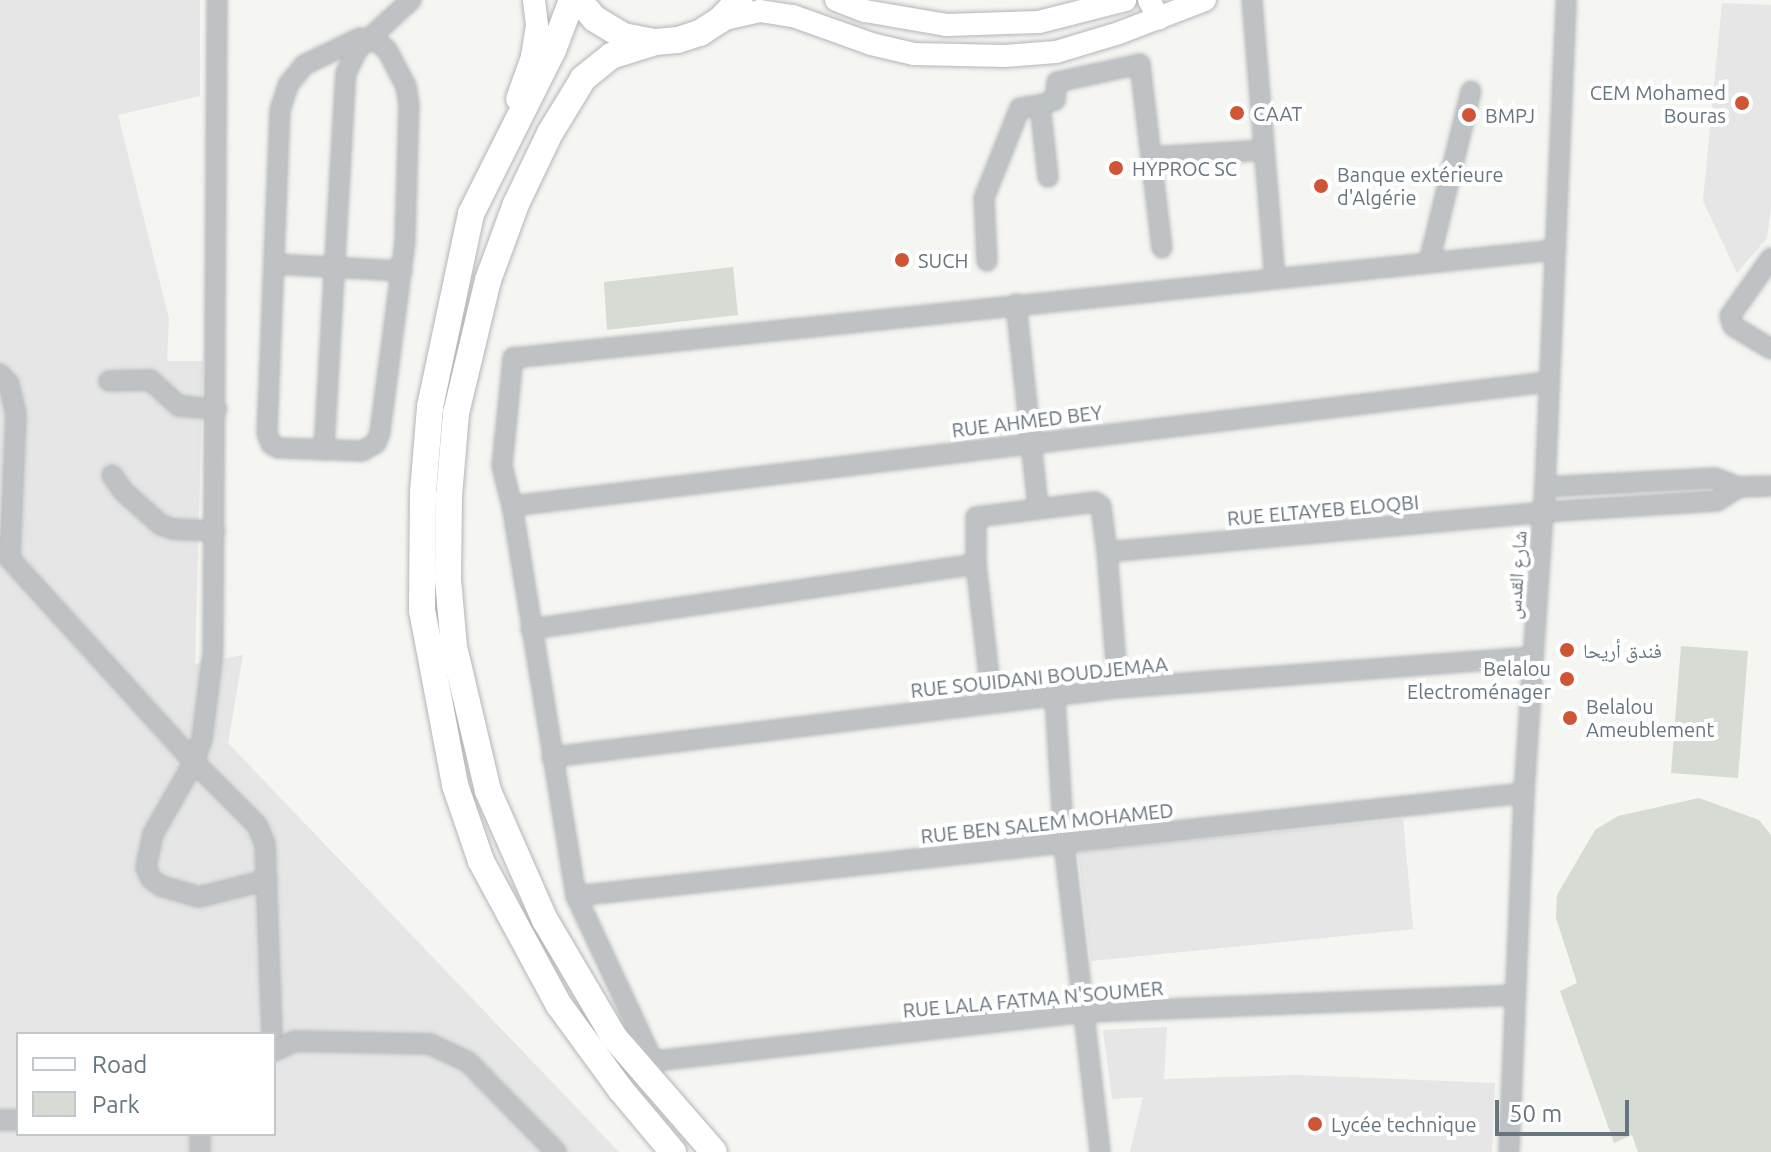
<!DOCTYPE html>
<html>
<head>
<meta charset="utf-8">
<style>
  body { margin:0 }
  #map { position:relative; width:1771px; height:1152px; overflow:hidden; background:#f5f5f1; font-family:Ubuntu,"Noto Naskh Arabic",sans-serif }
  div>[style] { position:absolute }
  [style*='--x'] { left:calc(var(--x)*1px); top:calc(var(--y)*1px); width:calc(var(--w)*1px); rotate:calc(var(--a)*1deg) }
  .built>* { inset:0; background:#e5e6e5 }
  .green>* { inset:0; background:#d6dbd3 }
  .roads { filter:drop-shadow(0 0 2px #b2b6b9) drop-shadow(0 0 2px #b2b6b9) }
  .minor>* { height:18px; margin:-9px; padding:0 9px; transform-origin:9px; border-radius:9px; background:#bec2c5 }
  .major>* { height:22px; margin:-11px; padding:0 11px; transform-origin:11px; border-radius:11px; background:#fff }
  .highway>* { height:26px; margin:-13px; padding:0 13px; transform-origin:13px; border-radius:13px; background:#fff }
  .dots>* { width:22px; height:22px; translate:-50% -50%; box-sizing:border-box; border:4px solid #fff; border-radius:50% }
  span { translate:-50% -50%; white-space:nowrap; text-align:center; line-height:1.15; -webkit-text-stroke:8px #fff; paint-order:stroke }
  .poi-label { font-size:20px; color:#67757f }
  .right { translate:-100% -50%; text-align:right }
  .left { translate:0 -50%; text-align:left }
  .street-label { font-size:20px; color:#67757f }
  .legend { position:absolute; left:16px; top:1032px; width:260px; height:104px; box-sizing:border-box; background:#fff; border:2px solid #c2c8cc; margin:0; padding:10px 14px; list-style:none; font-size:24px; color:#67757f }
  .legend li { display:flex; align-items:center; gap:16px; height:40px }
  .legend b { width:40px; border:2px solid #c2c8cc }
  .scale { position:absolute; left:1495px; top:1100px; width:134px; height:36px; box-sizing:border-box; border:4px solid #67757f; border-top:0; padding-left:10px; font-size:24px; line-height:28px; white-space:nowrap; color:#67757f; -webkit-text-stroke:6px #fff; paint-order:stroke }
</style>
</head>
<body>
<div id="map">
  <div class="built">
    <div style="clip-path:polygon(evenodd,0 0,200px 0,200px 96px,118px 115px,169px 319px,167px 361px,203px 361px,195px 664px,243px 655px,228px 743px,619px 1152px,0 1152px,0 0,18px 1034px,274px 1034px,274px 1134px,18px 1134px,18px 1034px)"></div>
    <div style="clip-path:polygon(1722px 3px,1771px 5px,1771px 208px,1767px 238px,1737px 273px,1703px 201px)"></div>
    <div style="clip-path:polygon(1403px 819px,1413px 929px,1091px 961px,1078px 852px)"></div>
    <div style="clip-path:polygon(1167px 1027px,1164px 1079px,1297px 1075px,1495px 1083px,1492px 1152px,1130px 1152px,1143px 1097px,1112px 1099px,1103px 1030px)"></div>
  </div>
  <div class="green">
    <div style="clip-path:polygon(733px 267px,738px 315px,607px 330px,604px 282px)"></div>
    <div style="clip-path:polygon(1681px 646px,1748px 651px,1738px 778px,1671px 773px)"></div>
    <div style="clip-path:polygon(1699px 798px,1759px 820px,1771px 835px,1771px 1152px,1638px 1152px,1632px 1135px,1614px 1143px,1560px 991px,1577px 983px,1556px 918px,1557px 895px,1595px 830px,1618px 816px)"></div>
  </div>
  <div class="roads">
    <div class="minor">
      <div style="--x:217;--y:0;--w:652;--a:90.35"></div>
      <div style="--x:213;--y:652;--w:88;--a:97.2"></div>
      <div style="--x:202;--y:739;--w:24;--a:109"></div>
      <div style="--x:194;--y:762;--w:83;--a:119.7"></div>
      <div style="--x:153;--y:834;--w:34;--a:102"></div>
      <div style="--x:146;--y:867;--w:13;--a:67"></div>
      <div style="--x:151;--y:879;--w:12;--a:35"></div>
      <div style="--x:161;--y:886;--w:40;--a:16"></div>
      <div style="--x:199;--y:897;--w:70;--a:-14"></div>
      <div style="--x:1252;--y:0;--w:278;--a:85.3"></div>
      <div style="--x:360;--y:38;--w:16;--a:11"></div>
      <div style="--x:376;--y:41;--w:14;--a:39"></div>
      <div style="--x:387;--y:50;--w:41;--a:62.2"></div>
      <div style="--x:406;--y:86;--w:18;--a:81"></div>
      <div style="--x:409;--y:104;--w:138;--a:91.7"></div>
      <div style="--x:405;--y:242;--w:193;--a:97.5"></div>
      <div style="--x:380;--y:433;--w:11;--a:112"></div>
      <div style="--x:376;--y:443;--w:16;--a:150"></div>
      <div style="--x:362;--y:451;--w:84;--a:-178"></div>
      <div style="--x:278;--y:448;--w:8;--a:-150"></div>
      <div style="--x:271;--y:444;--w:12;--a:-110"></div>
      <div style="--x:267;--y:433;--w:323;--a:-87.7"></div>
      <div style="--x:280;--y:110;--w:26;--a:-72"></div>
      <div style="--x:288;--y:85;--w:26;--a:-51"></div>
      <div style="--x:304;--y:65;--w:62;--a:-25.7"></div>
      <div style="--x:1152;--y:157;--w:112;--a:-3.6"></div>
      <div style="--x:1048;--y:177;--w:72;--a:-96.3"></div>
      <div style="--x:1040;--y:105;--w:16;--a:-18"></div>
      <div style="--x:1055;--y:100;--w:18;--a:-84"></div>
      <div style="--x:1057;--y:82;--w:85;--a:-12.2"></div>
      <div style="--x:1140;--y:64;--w:185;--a:83.2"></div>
      <div style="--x:1771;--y:258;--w:71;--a:125.3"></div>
      <div style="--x:1730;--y:316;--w:10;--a:73"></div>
      <div style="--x:1733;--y:326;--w:44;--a:31.2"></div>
      <div style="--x:987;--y:261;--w:63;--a:-92.7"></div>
      <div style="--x:984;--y:198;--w:97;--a:-68.2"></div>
      <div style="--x:1020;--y:108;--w:20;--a:-9"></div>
      <div style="--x:1429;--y:262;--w:176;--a:-76.2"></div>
      <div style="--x:274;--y:264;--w:128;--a:3.1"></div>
      <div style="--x:1016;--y:304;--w:205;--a:83.8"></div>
      <div style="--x:0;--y:374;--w:13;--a:48"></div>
      <div style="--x:9;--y:384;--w:31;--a:77"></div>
      <div style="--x:16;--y:414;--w:145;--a:92.4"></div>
      <div style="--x:109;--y:381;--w:41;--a:-1.4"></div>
      <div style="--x:150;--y:380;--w:39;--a:42"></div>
      <div style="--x:179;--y:406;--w:38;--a:5"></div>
      <div style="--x:324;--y:450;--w:378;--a:-86.7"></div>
      <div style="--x:346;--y:73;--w:25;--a:-64"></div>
      <div style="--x:357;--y:50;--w:74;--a:-42.8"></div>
      <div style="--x:112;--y:475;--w:19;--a:55"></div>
      <div style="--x:123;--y:491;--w:51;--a:41.8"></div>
      <div style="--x:161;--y:525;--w:13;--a:18"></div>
      <div style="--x:173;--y:529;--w:42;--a:2.7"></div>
      <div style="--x:1545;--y:487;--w:170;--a:-3"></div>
      <div style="--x:1715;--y:478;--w:26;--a:21"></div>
      <div style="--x:1739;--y:487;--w:32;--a:-2"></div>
      <div style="--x:512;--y:506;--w:1043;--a:-6.83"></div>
      <div style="--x:0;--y:548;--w:289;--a:47.8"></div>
      <div style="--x:194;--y:762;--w:89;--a:45"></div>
      <div style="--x:257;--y:825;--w:21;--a:67"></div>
      <div style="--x:265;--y:844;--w:190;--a:87.9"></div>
      <div style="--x:1107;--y:552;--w:438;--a:-5.2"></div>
      <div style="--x:1543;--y:512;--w:174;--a:-3.6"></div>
      <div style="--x:1717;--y:501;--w:26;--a:-32"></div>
      <div style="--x:531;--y:629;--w:450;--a:-8.3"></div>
      <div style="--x:1055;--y:699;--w:145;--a:86.4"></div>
      <div style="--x:1064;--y:844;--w:310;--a:83.3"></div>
      <div style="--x:992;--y:702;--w:139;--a:-96.6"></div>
      <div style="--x:976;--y:564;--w:47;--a:-90"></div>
      <div style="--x:976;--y:517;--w:120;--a:-7.2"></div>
      <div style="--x:1095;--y:502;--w:7;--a:34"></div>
      <div style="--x:1101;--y:506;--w:46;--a:82.6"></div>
      <div style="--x:1107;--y:552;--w:136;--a:85.4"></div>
      <div style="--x:552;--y:757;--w:570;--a:-6.95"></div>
      <div style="--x:1118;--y:688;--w:416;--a:-4.3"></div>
      <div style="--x:576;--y:896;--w:954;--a:-6.2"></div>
      <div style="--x:1515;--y:995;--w:430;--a:177.7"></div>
      <div style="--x:1085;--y:1012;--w:435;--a:173.5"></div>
      <div style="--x:653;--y:1061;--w:182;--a:-115"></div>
      <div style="--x:576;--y:896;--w:395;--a:-99.3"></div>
      <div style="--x:512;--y:506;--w:41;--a:-104"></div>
      <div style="--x:502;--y:466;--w:109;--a:-84.2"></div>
      <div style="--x:513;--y:358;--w:1048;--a:-5.92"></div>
      <div style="--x:274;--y:1051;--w:23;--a:-25"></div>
      <div style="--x:295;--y:1041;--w:135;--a:1.3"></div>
      <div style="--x:430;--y:1044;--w:42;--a:25.3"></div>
      <div style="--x:468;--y:1062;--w:126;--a:45.6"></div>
      <div style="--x:0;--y:1120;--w:18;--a:0"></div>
      <div style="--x:200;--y:1134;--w:18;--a:90"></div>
      <div style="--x:1509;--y:1152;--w:359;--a:-87.6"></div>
      <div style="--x:1524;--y:793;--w:307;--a:-86.1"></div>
      <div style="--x:1545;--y:487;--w:487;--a:-87.5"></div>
    </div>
    <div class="major">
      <div style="--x:836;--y:0;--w:31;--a:21"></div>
      <div style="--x:865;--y:11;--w:82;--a:9.8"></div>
      <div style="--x:946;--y:25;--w:93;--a:-1.8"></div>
      <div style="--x:1039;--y:22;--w:89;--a:-14.3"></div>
      <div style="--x:1149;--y:0;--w:21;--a:62"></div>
      <div style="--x:720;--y:20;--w:41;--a:-12.7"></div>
      <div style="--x:760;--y:11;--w:33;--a:9"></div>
      <div style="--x:793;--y:16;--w:83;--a:19.7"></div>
      <div style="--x:871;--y:44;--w:44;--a:13.1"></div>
      <div style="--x:914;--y:54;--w:91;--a:1.3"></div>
      <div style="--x:1005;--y:56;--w:51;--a:-4.5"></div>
      <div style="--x:1056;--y:52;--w:66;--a:-16.8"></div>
      <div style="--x:1119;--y:33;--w:92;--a:-21"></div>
      <div style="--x:517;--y:99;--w:45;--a:-70.3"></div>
      <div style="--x:532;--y:57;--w:32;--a:-81"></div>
      <div style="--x:537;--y:25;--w:25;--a:-97"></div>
    </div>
    <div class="highway">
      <div style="--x:572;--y:0;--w:53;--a:110.8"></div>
      <div style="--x:553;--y:50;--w:183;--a:116.6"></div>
      <div style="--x:471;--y:214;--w:197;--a:102"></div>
      <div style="--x:430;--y:407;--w:85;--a:94.7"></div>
      <div style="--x:423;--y:492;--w:118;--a:90.5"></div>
      <div style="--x:422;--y:610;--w:178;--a:79.3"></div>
      <div style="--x:455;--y:785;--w:80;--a:71.1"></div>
      <div style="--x:481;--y:861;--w:164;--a:61.6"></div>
      <div style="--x:559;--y:1005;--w:105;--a:53.9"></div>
      <div style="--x:621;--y:1090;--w:81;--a:50"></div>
      <div style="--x:578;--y:0;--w:25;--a:48"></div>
      <div style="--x:595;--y:19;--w:33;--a:31"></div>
      <div style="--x:623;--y:36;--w:33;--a:11"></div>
      <div style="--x:655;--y:42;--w:23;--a:-5"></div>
      <div style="--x:678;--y:40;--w:23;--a:-18"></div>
      <div style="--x:700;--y:33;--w:24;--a:-33"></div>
      <div style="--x:720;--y:20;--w:28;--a:-46"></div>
      <div style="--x:655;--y:42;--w:46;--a:162.3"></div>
      <div style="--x:611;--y:56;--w:36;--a:141"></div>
      <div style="--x:583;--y:79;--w:63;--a:121.4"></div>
      <div style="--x:550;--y:133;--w:79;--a:115.6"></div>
      <div style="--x:516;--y:204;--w:81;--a:110.2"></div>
      <div style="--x:488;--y:280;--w:137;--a:103.5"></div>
      <div style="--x:456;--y:413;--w:83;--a:94.8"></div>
      <div style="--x:449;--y:496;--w:83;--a:90.7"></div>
      <div style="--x:448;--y:579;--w:68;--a:85"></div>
      <div style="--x:454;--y:647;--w:148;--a:76.7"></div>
      <div style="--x:488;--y:791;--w:141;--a:66.2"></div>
      <div style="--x:545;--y:920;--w:136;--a:59.5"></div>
      <div style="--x:614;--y:1037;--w:152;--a:49"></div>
    </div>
  </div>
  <div class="dots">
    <div style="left:1742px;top:103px;background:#d05536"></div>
    <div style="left:1237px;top:113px;background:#d05536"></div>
    <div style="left:1469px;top:115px;background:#d05536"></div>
    <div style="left:1116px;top:168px;background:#d05536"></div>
    <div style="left:1321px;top:186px;background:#d05536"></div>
    <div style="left:902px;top:260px;background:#d05536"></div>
    <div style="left:1567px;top:650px;background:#d05536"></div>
    <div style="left:1567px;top:679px;background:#d05536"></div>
    <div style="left:1570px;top:718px;background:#d05536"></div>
    <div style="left:1315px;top:1124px;background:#d05536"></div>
  </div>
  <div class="poi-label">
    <span class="right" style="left:1726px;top:104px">CEM Mohamed<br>Bouras</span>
    <span class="left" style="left:1253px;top:113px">CAAT</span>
    <span class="left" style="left:1485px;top:115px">BMPJ</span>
    <span class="left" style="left:1132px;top:168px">HYPROC SC</span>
    <span class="left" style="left:1337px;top:186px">Banque extérieure<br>d'Algérie</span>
    <span class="left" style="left:918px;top:260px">SUCH</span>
    <span class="left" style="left:1583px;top:650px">فندق أريحا</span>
    <span class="right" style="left:1551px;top:680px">Belalou<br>Electroménager</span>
    <span class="left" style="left:1586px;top:718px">Belalou<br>Ameublement</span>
    <span class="left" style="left:1331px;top:1124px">Lycée technique</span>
  </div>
  <div class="street-label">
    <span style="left:1027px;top:421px;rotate:-7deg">RUE AHMED BEY</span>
    <span style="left:1323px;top:510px;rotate:-5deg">RUE ELTAYEB ELOQBI</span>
    <span style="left:1516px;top:575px;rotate:-86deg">شارع القدس</span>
    <span style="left:1039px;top:677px;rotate:-6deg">RUE SOUIDANI BOUDJEMAA</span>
    <span style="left:1047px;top:823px;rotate:-6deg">RUE BEN SALEM MOHAMED</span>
    <span style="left:1033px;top:999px;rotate:-5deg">RUE LALA FATMA N'SOUMER</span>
  </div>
  <ul class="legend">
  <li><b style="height:10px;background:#fff"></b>Road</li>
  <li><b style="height:22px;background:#d6dbd3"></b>Park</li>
  </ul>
  <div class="scale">50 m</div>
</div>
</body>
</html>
